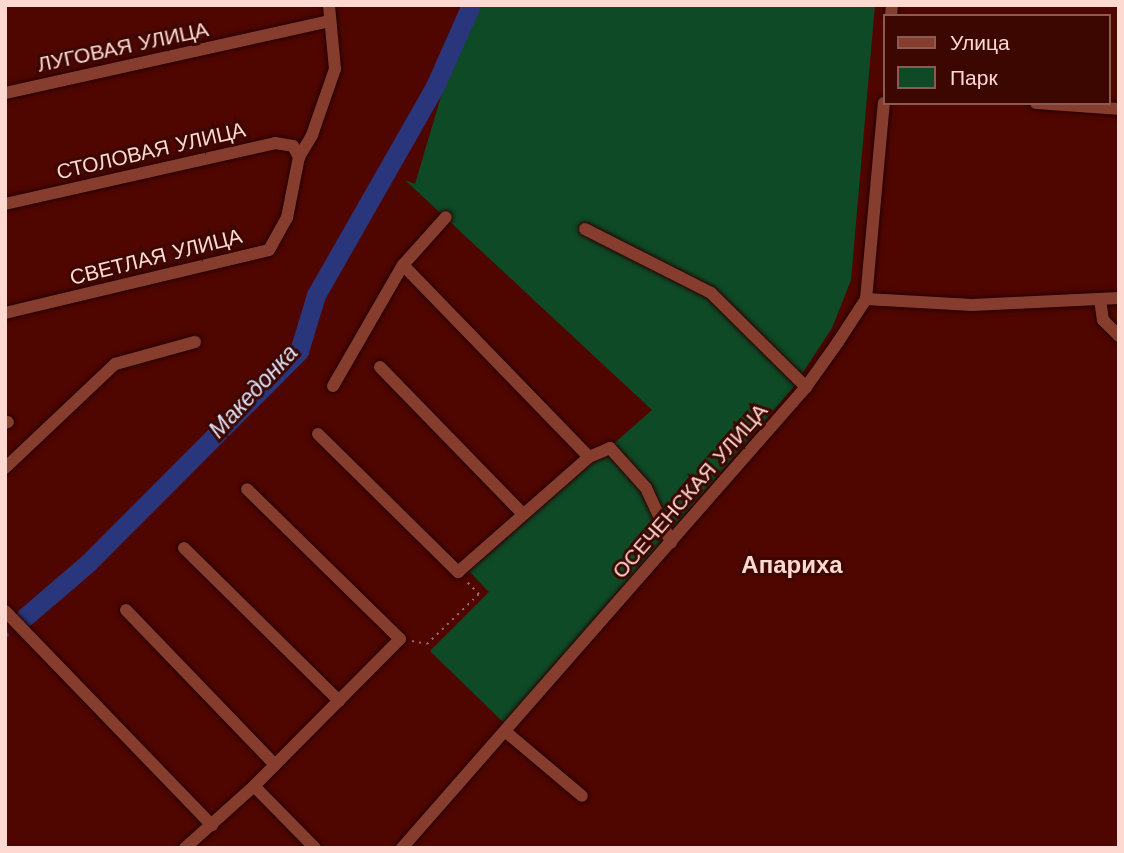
<!DOCTYPE html>
<html>
<head>
<meta charset="utf-8">
<style>
  body { margin:0 }
  #map { position:relative; width:1124px; height:853px; overflow:hidden; background:#4f0600; font-family:"Work Sans",sans-serif }
  div>[style] { position:absolute }
  [style*='--x'] { left:calc(var(--x)*1px); top:calc(var(--y)*1px); width:calc(var(--w)*1px); rotate:calc(var(--a)*1deg) }
  .green>* { inset:0; background:#0e4a26 }
  .stream>* { height:3.5px; margin:-1.75px; padding:0 1.75px; transform-origin:1.75px; border-radius:1.75px; background:#2a367b }
  .river>* { height:19px; margin:-9.5px; padding:0 9.5px; transform-origin:9.5px; border-radius:9.5px; background:#2a367b }
  .path>* { height:2px; margin-top:-1px; transform-origin:0; background:repeating-linear-gradient(90deg,#9f6760 0 2px,transparent 0 7px) }
  .roads { filter:drop-shadow(0 0 2px #250200) drop-shadow(0 0 2px #250200) }
  .minor>* { height:12px; margin:-6px; padding:0 6px; transform-origin:6px; border-radius:6px; background:#873d2e }
  span { translate:-50% -50%; white-space:nowrap; text-align:center; line-height:1.15; -webkit-text-stroke:6px #3c0601; paint-order:stroke }
  .street-label { font-size:21px; color:#fed9d1 }
  .water-label { font-size:23px; color:#dce3f8; font-style:italic }
  .quarter-label { font-size:24px; color:#fed9d1; font-weight:700 }
  .frame { position:absolute; inset:0; border:7px solid #fed9d1; pointer-events:none }
  .legend { position:absolute; left:883px; top:14px; width:228px; height:91px; box-sizing:border-box; background:#3c0601; border:2px solid #8a5a54; margin:0; padding:9px 12px; list-style:none; font-size:21px; color:#fed9d1 }
  .legend li { display:flex; align-items:center; gap:14px; height:35px }
  .legend b { width:35px; border:2px solid #8a5a54 }
</style>
</head>
<body>
<div id="map">
  <div class="green">
    <div style="clip-path:polygon(480px 5px,875px 5px,851px 280px,832px 328px,792px 389px,505px 724px,430px 651px,489px 592px,469px 571px,652px 410px,405px 180px,415px 184px,442px 93px)"></div>
  </div>
  <div class="stream">
    <div style="--x:5;--y:636;--w:2;--a:-27"></div>
  </div>
  <div class="river">
    <div style="--x:25;--y:617;--w:83;--a:-40.6"></div>
    <div style="--x:88;--y:563;--w:299;--a:-45.1"></div>
    <div style="--x:299;--y:351;--w:59;--a:-73.1"></div>
    <div style="--x:316;--y:295;--w:241;--a:-60.3"></div>
    <div style="--x:435;--y:86;--w:89;--a:-66"></div>
  </div>
  <div class="path">
    <div style="--x:412;--y:641;--w:15;--a:11"></div>
    <div style="--x:427;--y:644;--w:72;--a:-43.9"></div>
    <div style="--x:479;--y:594;--w:18;--a:-135"></div>
  </div>
  <div class="roads">
    <div class="minor">
      <div style="--x:891;--y:16;--w:11;--a:-85"></div>
      <div style="--x:5;--y:93;--w:333;--a:-12.5"></div>
      <div style="--x:1036;--y:103;--w:83;--a:4.1"></div>
      <div style="--x:5;--y:204;--w:277;--a:-12.7"></div>
      <div style="--x:275;--y:143;--w:18;--a:9"></div>
      <div style="--x:293;--y:146;--w:13;--a:61"></div>
      <div style="--x:585;--y:229;--w:141;--a:26.9"></div>
      <div style="--x:711;--y:293;--w:134;--a:44.7"></div>
      <div style="--x:403;--y:265;--w:267;--a:45.9"></div>
      <div style="--x:866;--y:299;--w:106;--a:3.2"></div>
      <div style="--x:972;--y:305;--w:147;--a:-2.7"></div>
      <div style="--x:1100;--y:299;--w:21;--a:82"></div>
      <div style="--x:1103;--y:320;--w:23;--a:45"></div>
      <div style="--x:5;--y:313;--w:271;--a:-13.4"></div>
      <div style="--x:269;--y:250;--w:37;--a:-61"></div>
      <div style="--x:287;--y:218;--w:62;--a:-78.9"></div>
      <div style="--x:299;--y:157;--w:26;--a:-59"></div>
      <div style="--x:312;--y:135;--w:70;--a:-70.8"></div>
      <div style="--x:335;--y:69;--w:64;--a:-95.4"></div>
      <div style="--x:380;--y:367;--w:205;--a:45.8"></div>
      <div style="--x:333;--y:386;--w:140;--a:-60"></div>
      <div style="--x:403;--y:265;--w:64;--a:-48.1"></div>
      <div style="--x:5;--y:423;--w:3;--a:-18"></div>
      <div style="--x:318;--y:434;--w:197;--a:44.6"></div>
      <div style="--x:458;--y:572;--w:174;--a:-41.3"></div>
      <div style="--x:589;--y:457;--w:23;--a:-23"></div>
      <div style="--x:610;--y:448;--w:54;--a:48"></div>
      <div style="--x:646;--y:488;--w:60;--a:65.2"></div>
      <div style="--x:5;--y:468;--w:151;--a:-43.4"></div>
      <div style="--x:115;--y:364;--w:83;--a:-15.4"></div>
      <div style="--x:184;--y:548;--w:218;--a:44.6"></div>
      <div style="--x:126;--y:610;--w:215;--a:46.1"></div>
      <div style="--x:5;--y:611;--w:298;--a:46"></div>
      <div style="--x:506;--y:732;--w:99;--a:40.1"></div>
      <div style="--x:254;--y:786;--w:87;--a:45.5"></div>
      <div style="--x:185;--y:848;--w:93;--a:-41.9"></div>
      <div style="--x:254;--y:786;--w:207;--a:-45.2"></div>
      <div style="--x:400;--y:639;--w:214;--a:-135.6"></div>
      <div style="--x:402;--y:848;--w:613;--a:-48.77"></div>
      <div style="--x:806;--y:387;--w:55;--a:-54.6"></div>
      <div style="--x:838;--y:342;--w:51;--a:-56.9"></div>
      <div style="--x:866;--y:299;--w:197;--a:-84.8"></div>
    </div>
  </div>
  <div class="street-label">
    <span style="left:123px;top:47px;rotate:-12deg">ЛУГОВАЯ УЛИЦА</span>
    <span style="left:151px;top:151px;rotate:-13deg">СТОЛОВАЯ УЛИЦА</span>
    <span style="left:156px;top:257px;rotate:-14deg">СВЕТЛАЯ УЛИЦА</span>
    <span style="left:690px;top:491px;rotate:-49deg">ОСЕЧЕНСКАЯ УЛИЦА</span>
  </div>
  <div class="water-label">
    <span style="left:254px;top:392px;rotate:-47deg">Македонка</span>
  </div>
  <div class="quarter-label">
    <span style="left:792px;top:566px">Апариха</span>
  </div>
  <div class="frame"></div>
  <ul class="legend">
  <li><b style="height:9px;background:#873d2e"></b>Улица</li>
  <li><b style="height:19px;background:#0e4a26"></b>Парк</li>
  </ul>
</div>
</body>
</html>
